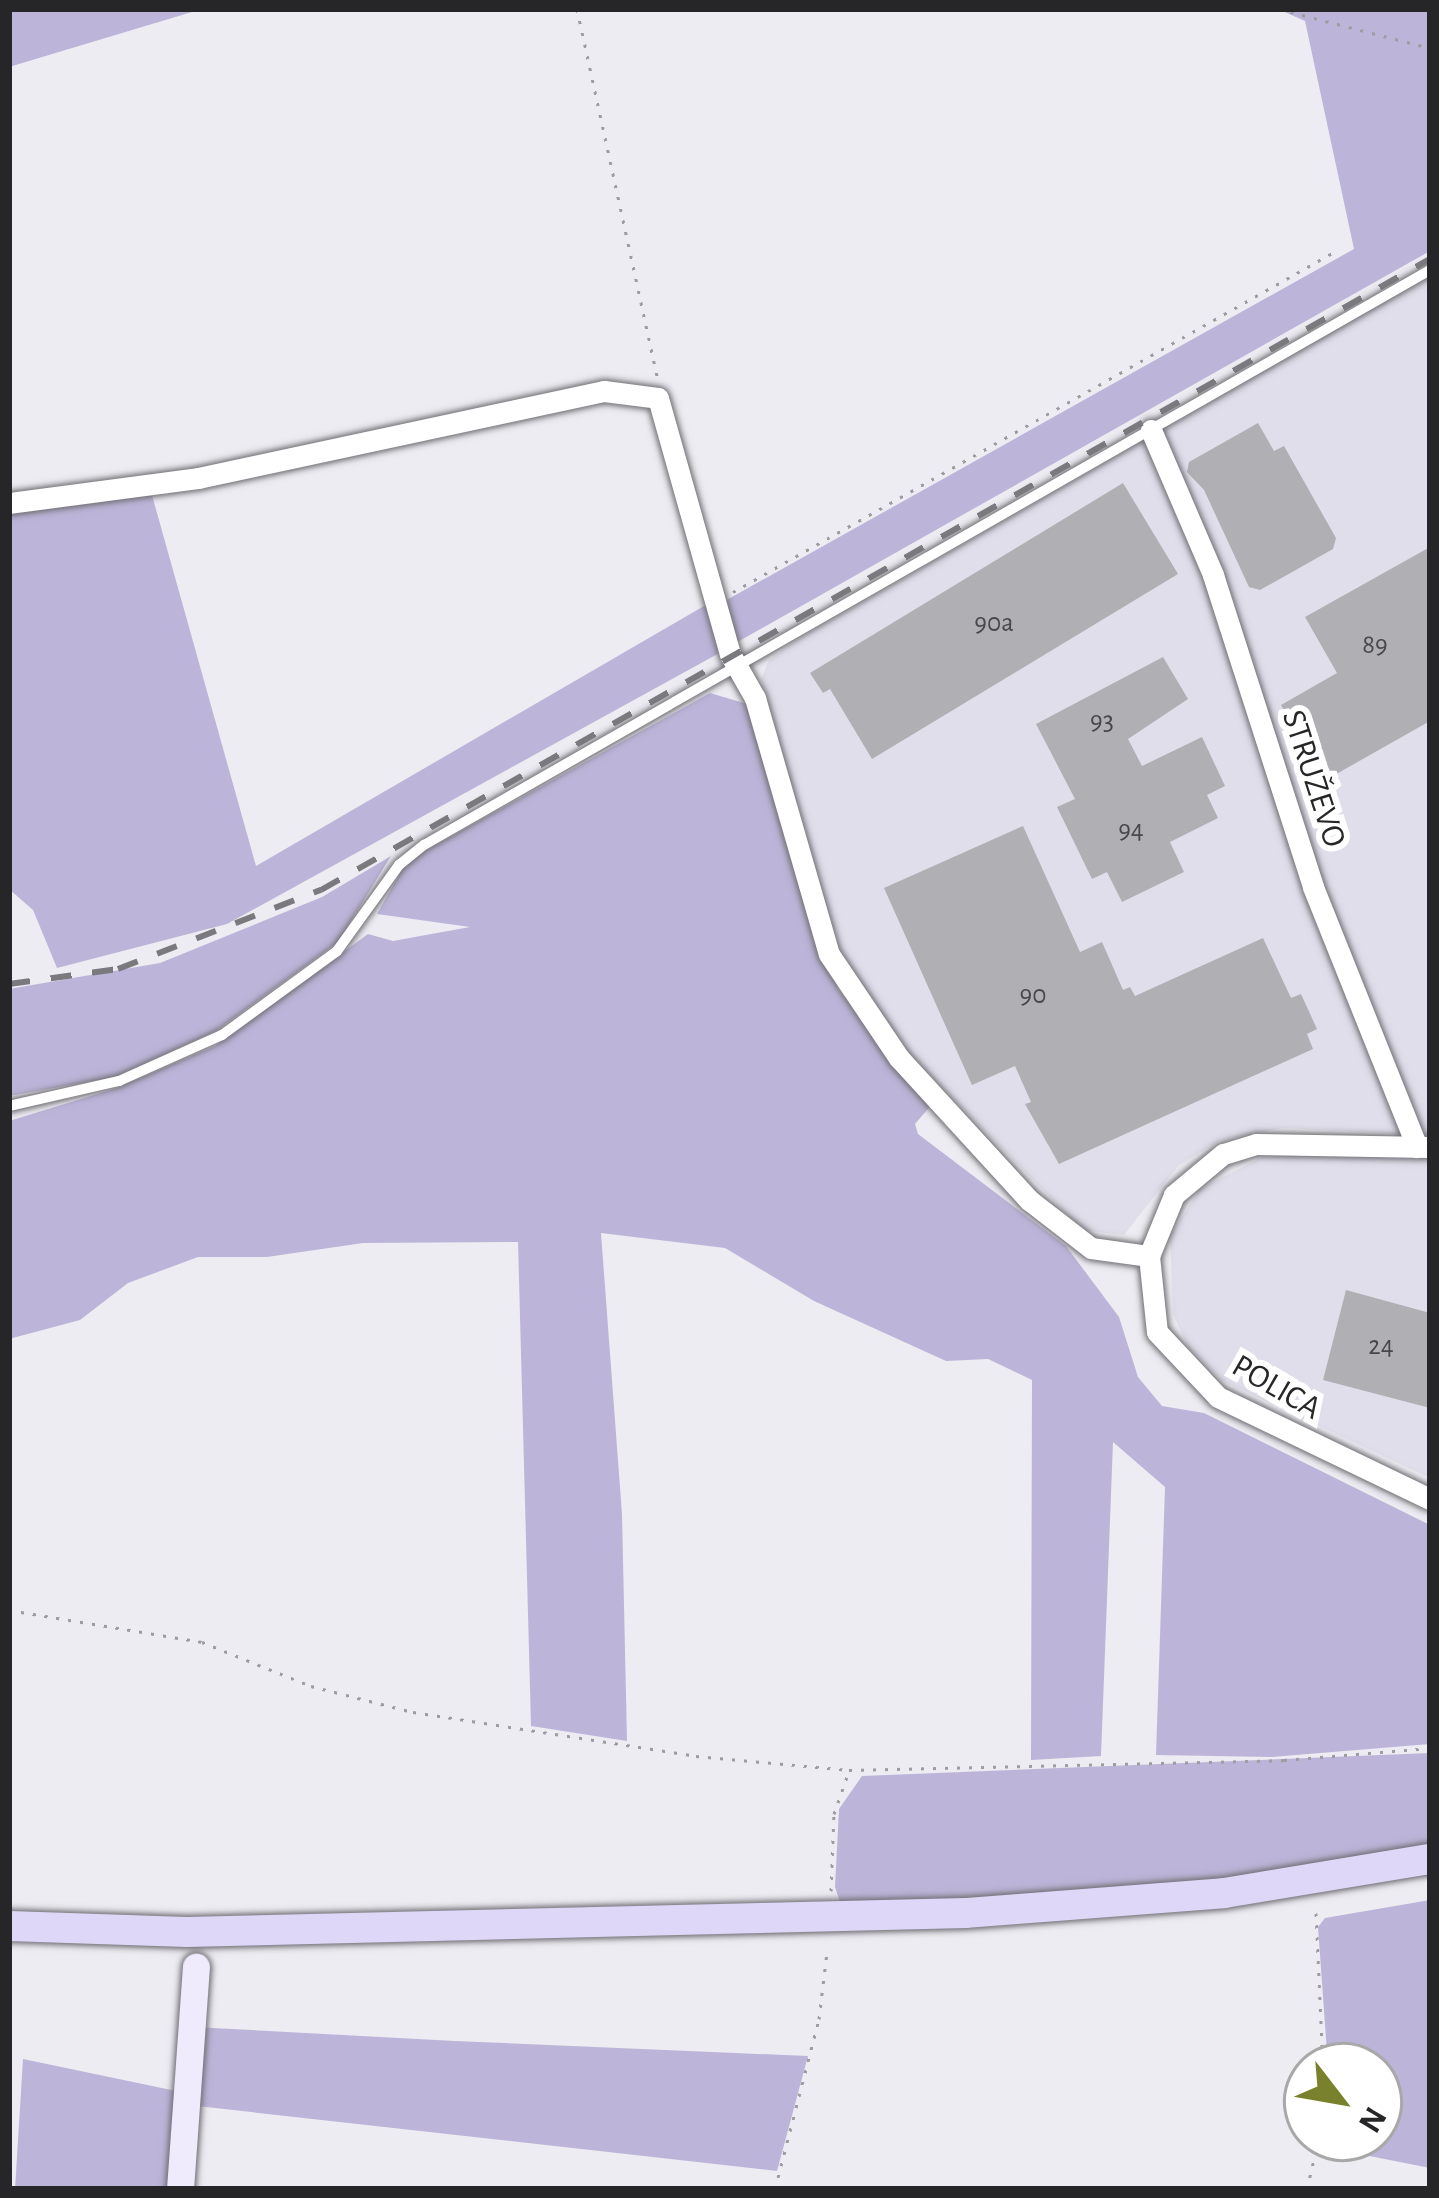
<!DOCTYPE html>
<html>
<head>
<meta charset="utf-8">
<style>
  body { margin:0 }
  #map { position:relative; width:1439px; height:2198px; overflow:hidden; background:#edecf2; font-family:"Alegreya Sans",sans-serif }
  div>[style] { position:absolute }
  [style*='--x'] { left:calc(var(--x)*1px); top:calc(var(--y)*1px); width:calc(var(--w)*1px); rotate:calc(var(--a)*1deg) }
  .built>* { inset:0; background:#e0deeb }
  .green>* { inset:0; background:#bdb5d9 }
  .building>* { inset:0; background:#b0afb4 }
  .path>* { height:3px; margin-top:-1.5px; transform-origin:0; background:repeating-linear-gradient(90deg,#9d9ca0 0 3px,transparent 0 12px) }
  .roads { filter:drop-shadow(0 0 3px #6f6e73) drop-shadow(0 0 3px #6f6e73) }
  .lane>* { height:10px; margin:-5px; padding:0 5px; transform-origin:5px; border-radius:5px; background:#fff }
  .street>* { height:21px; margin:-10.5px; padding:0 10.5px; transform-origin:10.5px; border-radius:10.5px; background:#fff }
  .secondary>* { height:27px; margin:-13.5px; padding:0 13.5px; transform-origin:13.5px; border-radius:13.5px; background:#efebfc }
  .primary>* { height:30px; margin:-15px; padding:0 15px; transform-origin:15px; border-radius:15px; background:#dfd7f8 }
  .rail>* { height:6px; margin-top:-3px; transform-origin:0; background:repeating-linear-gradient(90deg,#7a797d 0 21px,transparent 0 42px) }
  span { translate:-50% -50%; white-space:nowrap; text-align:center; line-height:1.15; -webkit-text-stroke:12px #fff; paint-order:stroke }
  .number-label { font-size:27px; color:#48484b }
  .number-label span { -webkit-text-stroke-width:0 }
  .street-label { font-size:33px; color:#262628 }
  .frame { position:absolute; inset:0; border:12px solid #262628; pointer-events:none }
  .north { position:absolute; left:1283px; top:2042px; width:120px; height:120px; box-sizing:border-box; background:#fff; border:3px solid #a8a8a9; border-radius:50%; rotate:121deg; font-size:33px; font-weight:700; line-height:48px; text-align:center; color:#262628 }
  .north::after { content:''; display:block; margin:auto; width:42px; height:54px; background:#79812d; clip-path:polygon(50% 0,100% 100%,50% 72%,0 100%) }
</style>
</head>
<body>
<div id="map">
  <div class="built">
    <div style="clip-path:polygon(1430px 276px,1430px 1135px,1282px 1128px,1219px 1141px,1178px 1166px,1124px 1235px,1082px 1230px,907px 1052px,828px 935px,761px 679px,769px 660px,797px 640px)"></div>
    <div style="clip-path:polygon(1316px 1154px,1430px 1159px,1430px 1478px,1223px 1381px,1187px 1345px,1173px 1314px,1170px 1236px,1200px 1189px,1262px 1157px)"></div>
  </div>
  <div class="green">
    <div style="clip-path:polygon(9px 9px,202px 9px,9px 67px)"></div>
    <div style="clip-path:polygon(1278px 9px,1430px 9px,1430px 251px,734px 644px,723px 602px,1354px 249px,1305px 21px)"></div>
    <div style="clip-path:polygon(150px 488px,256px 866px,704px 606px,711px 604px,723px 651px,227px 924px,57px 968px,33px 910px,9px 889px,9px 509px)"></div>
    <div style="clip-path:polygon(710px 693px,747px 704px,838px 989px,933px 1103px,915px 1124px,918px 1134px,1066px 1246px,1119px 1317px,1138px 1377px,1162px 1406px,1204px 1413px,1430px 1525px,1430px 1744px,1272px 1757px,1156px 1755px,1165px 1487px,1113px 1442px,1101px 1756px,1031px 1760px,1032px 1380px,988px 1359px,946px 1361px,814px 1301px,725px 1248px,601px 1233px,622px 1514px,627px 1741px,531px 1726px,518px 1242px,363px 1243px,267px 1257px,198px 1257px,128px 1283px,80px 1320px,9px 1339px,9px 1121px,117px 1088px,215px 1046px,368px 934px,393px 941px,470px 927px,377px 914px,403px 868px,423px 852px)"></div>
    <div style="clip-path:polygon(391px 856px,338px 942px,216px 1031px,115px 1077px,9px 1096px,9px 989px,160px 963px,322px 897px)"></div>
    <div style="clip-path:polygon(1430px 1753px,1430px 1846px,1225px 1881px,1029px 1898px,840px 1902px,835px 1887px,839px 1809px,862px 1776px)"></div>
    <div style="clip-path:polygon(1430px 1900px,1430px 2168px,1324px 2147px,1324px 2138px,1379px 2138px,1379px 2066px,1328px 2066px,1318px 1927px,1325px 1918px)"></div>
    <div style="clip-path:polygon(194px 2027px,455px 2041px,808px 2056px,777px 2171px,197px 2106px)"></div>
    <div style="clip-path:polygon(23px 2059px,181px 2092px,174px 2189px,15px 2189px)"></div>
  </div>
  <div class="building">
    <div style="clip-path:polygon(1258px 423px,1274px 451px,1284px 446px,1336px 538px,1333px 549px,1260px 590px,1249px 587px,1204px 490px,1187px 472px,1189px 462px)"></div>
    <div style="clip-path:polygon(1123px 483px,1178px 574px,872px 759px,830px 689px,823px 693px,810px 673px)"></div>
    <div style="clip-path:polygon(1430px 547px,1430px 721px,1324px 781px,1281px 705px,1337px 673px,1305px 617px)"></div>
    <div style="clip-path:polygon(1163px 657px,1188px 699px,1128px 739px,1142px 766px,1202px 737px,1225px 786px,1207px 795px,1218px 818px,1170px 842px,1184px 872px,1122px 902px,1107px 872px,1092px 879px,1057px 807px,1075px 799px,1036px 724px)"></div>
    <div style="clip-path:polygon(1023px 826px,1080px 952px,1102px 942px,1123px 990px,1130px 987px,1135px 996px,1263px 938px,1291px 998px,1301px 994px,1317px 1029px,1307px 1034px,1313px 1049px,1059px 1164px,1025px 1104px,1031px 1102px,1015px 1066px,972px 1085px,884px 888px)"></div>
    <div style="clip-path:polygon(1346px 1290px,1430px 1313px,1430px 1408px,1323px 1380px)"></div>
  </div>
  <div class="path">
    <div style="--x:577;--y:9;--w:379;--a:77.7"></div>
    <div style="--x:1279;--y:9;--w:156;--a:14.5"></div>
    <div style="--x:9;--y:12;--w:16;--a:-11"></div>
    <div style="--x:733;--y:592;--w:691;--a:-29.5"></div>
    <div style="--x:9;--y:1610;--w:196;--a:9.4"></div>
    <div style="--x:202;--y:1642;--w:118;--a:22"></div>
    <div style="--x:311;--y:1686;--w:105;--a:14.3"></div>
    <div style="--x:413;--y:1712;--w:286;--a:8.8"></div>
    <div style="--x:696;--y:1756;--w:154;--a:5.2"></div>
    <div style="--x:849;--y:1770;--w:435;--a:-1.3"></div>
    <div style="--x:1284;--y:1760;--w:146;--a:-4.7"></div>
    <div style="--x:831;--y:1891;--w:77;--a:-87.8"></div>
    <div style="--x:834;--y:1814;--w:46;--a:-70.8"></div>
    <div style="--x:1316;--y:1913;--w:153;--a:87.4"></div>
    <div style="--x:775;--y:2189;--w:176;--a:-75.5"></div>
    <div style="--x:819;--y:2019;--w:67;--a:-83.2"></div>
    <div style="--x:1307;--y:2189;--w:52;--a:-76.8"></div>
  </div>
  <div class="roads">
    <div class="lane">
      <div style="--x:9;--y:1106;--w:113;--a:-12.8"></div>
      <div style="--x:119;--y:1081;--w:113;--a:-24.1"></div>
      <div style="--x:222;--y:1035;--w:142;--a:-36.1"></div>
      <div style="--x:337;--y:951;--w:106;--a:-54.2"></div>
      <div style="--x:399;--y:865;--w:32;--a:-39"></div>
      <div style="--x:424;--y:845;--w:1159;--a:-29.75"></div>
    </div>
    <div class="street">
      <div style="--x:1151;--y:430;--w:158;--a:66.8"></div>
      <div style="--x:1213;--y:575;--w:328;--a:72.2"></div>
      <div style="--x:1313;--y:887;--w:280;--a:68.2"></div>
      <div style="--x:9;--y:503;--w:191;--a:-7.5"></div>
      <div style="--x:198;--y:478;--w:415;--a:-12.1"></div>
      <div style="--x:604;--y:391;--w:54;--a:7.4"></div>
      <div style="--x:658;--y:398;--w:266;--a:74.3"></div>
      <div style="--x:730;--y:654;--w:51;--a:60.4"></div>
      <div style="--x:755;--y:698;--w:266;--a:73.9"></div>
      <div style="--x:829;--y:954;--w:125;--a:56.1"></div>
      <div style="--x:899;--y:1058;--w:193;--a:47.5"></div>
      <div style="--x:1029;--y:1200;--w:78;--a:37.7"></div>
      <div style="--x:1091;--y:1248;--w:59;--a:7.9"></div>
      <div style="--x:1429;--y:1147;--w:173;--a:-179"></div>
      <div style="--x:1256;--y:1144;--w:34;--a:163"></div>
      <div style="--x:1223;--y:1154;--w:64;--a:140.1"></div>
      <div style="--x:1174;--y:1195;--w:66;--a:112.3"></div>
      <div style="--x:1149;--y:1256;--w:76;--a:84"></div>
      <div style="--x:1157;--y:1332;--w:89;--a:46.8"></div>
      <div style="--x:1218;--y:1397;--w:235;--a:25.7"></div>
    </div>
    <div class="secondary">
      <div style="--x:180;--y:2189;--w:223;--a:-85.9"></div>
    </div>
    <div class="primary">
      <div style="--x:9;--y:1926;--w:178;--a:1.9"></div>
      <div style="--x:187;--y:1932;--w:779;--a:-1.4"></div>
      <div style="--x:966;--y:1913;--w:259;--a:-4.4"></div>
      <div style="--x:1224;--y:1893;--w:209;--a:-9.4"></div>
    </div>
  </div>
  <div class="rail">
    <div style="--x:9;--y:984;--w:110;--a:-7.8"></div>
    <div style="--x:118;--y:969;--w:218;--a:-21.3"></div>
    <div style="--x:321;--y:890;--w:1276;--a:-29.64"></div>
  </div>
  <div class="number-label">
    <span style="left:994px;top:623px">90a</span>
    <span style="left:1375px;top:645px">89</span>
    <span style="left:1102px;top:721px">93</span>
    <span style="left:1131px;top:830px">94</span>
    <span style="left:1033px;top:995px">90</span>
    <span style="left:1381px;top:1346px">24</span>
  </div>
  <div class="street-label">
    <span style="left:1313px;top:779px;rotate:72deg">STRUŽEVO</span>
    <span style="left:1276px;top:1388px;rotate:30deg">POLICA</span>
  </div>
  <div class="frame"></div>
  <div class="north">N</div>
</div>
</body>
</html>
